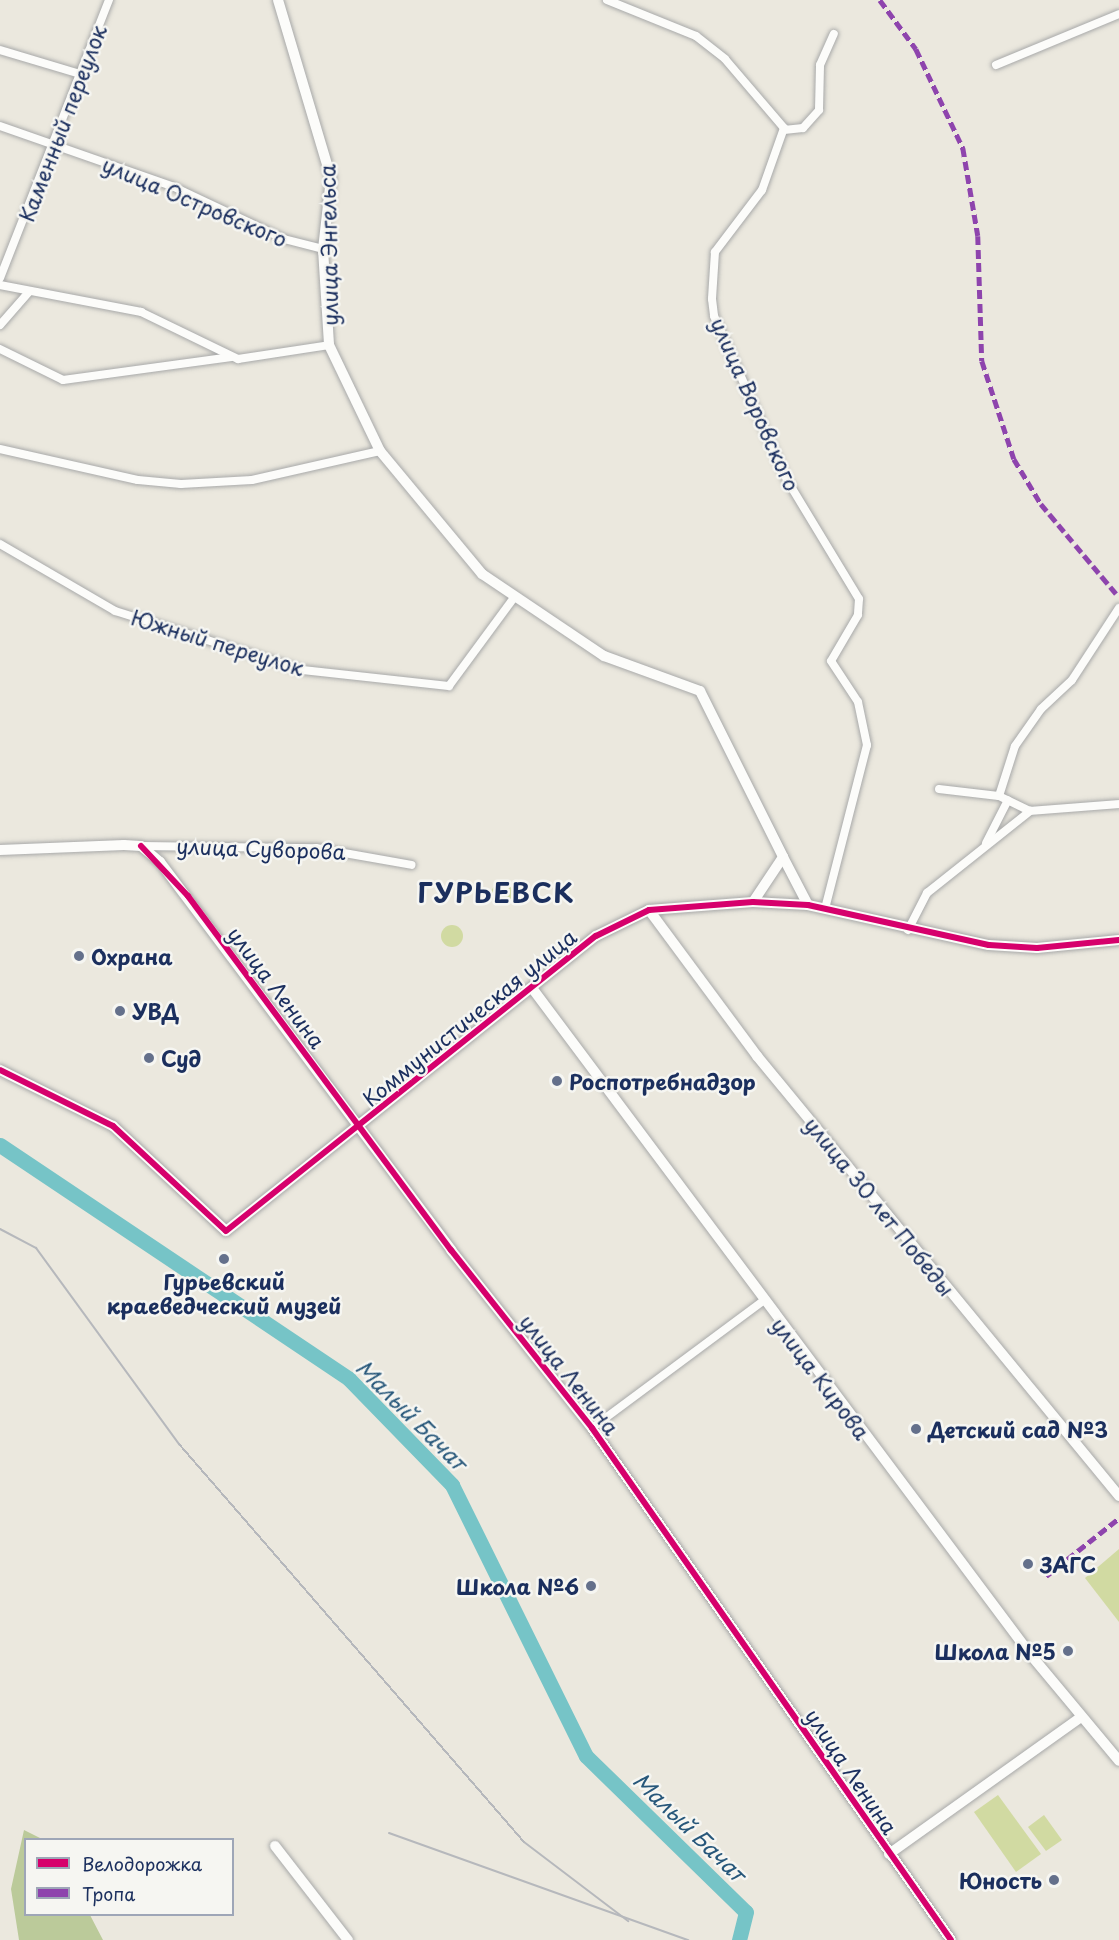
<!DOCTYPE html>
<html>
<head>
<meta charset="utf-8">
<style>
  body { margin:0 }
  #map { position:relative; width:1119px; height:1940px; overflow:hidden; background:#ebe8de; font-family:"Playpen Sans",sans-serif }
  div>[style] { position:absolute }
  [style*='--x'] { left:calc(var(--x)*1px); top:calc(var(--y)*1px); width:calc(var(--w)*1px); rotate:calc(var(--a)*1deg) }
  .green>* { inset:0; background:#d1daa2 }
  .round { border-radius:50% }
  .forest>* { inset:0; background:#bbca9a }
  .river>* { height:15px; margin:-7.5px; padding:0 7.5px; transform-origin:7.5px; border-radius:7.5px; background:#76c4c7 }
  .roads { filter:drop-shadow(0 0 2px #a8a9a9) drop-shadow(0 0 2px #a8a9a9) }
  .minor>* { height:8px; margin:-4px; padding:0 4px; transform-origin:4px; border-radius:4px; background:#fcfcfa }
  .tertiary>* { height:10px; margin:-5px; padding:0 5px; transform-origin:5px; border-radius:5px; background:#fcfcfa }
  .rail>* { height:2px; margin:-1px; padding:0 1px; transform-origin:1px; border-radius:1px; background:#b6b8bc }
  .quiet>* { height:4.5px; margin-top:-2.25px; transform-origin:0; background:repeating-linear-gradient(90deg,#8e44ad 0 9px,transparent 0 13.5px) }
  .cycleway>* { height:6px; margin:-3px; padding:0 3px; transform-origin:3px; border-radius:3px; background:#d6006c }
  .dots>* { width:16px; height:16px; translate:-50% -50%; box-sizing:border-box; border:3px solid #f6f6f2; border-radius:50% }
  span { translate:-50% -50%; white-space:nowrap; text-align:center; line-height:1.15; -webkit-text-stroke:5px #f6f6f2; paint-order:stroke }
  .street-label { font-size:21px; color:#1b2f5e }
  .poi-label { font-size:21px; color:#1b2f5e; font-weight:700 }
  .left { translate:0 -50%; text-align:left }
  .right { translate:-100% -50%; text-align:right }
  .water-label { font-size:22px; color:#27577a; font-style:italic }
  .district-label { font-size:27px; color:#1b2f5e; font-weight:700; letter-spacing:1.5px }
  .legend { position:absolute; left:24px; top:1838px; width:210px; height:78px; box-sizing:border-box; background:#f6f6f2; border:2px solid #9ea6b7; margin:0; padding:8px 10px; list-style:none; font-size:18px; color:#1b2f5e }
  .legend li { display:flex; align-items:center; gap:12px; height:30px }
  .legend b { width:30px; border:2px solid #9ea6b7 }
</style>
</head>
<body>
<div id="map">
  <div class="green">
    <div class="round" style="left:491px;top:883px;width:22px;height:22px"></div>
    <div class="round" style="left:441px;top:925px;width:22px;height:22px"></div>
    <div style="clip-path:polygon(1119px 1549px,1119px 1622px,1085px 1578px)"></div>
    <div style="clip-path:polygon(998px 1795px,1041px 1854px,1016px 1872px,974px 1812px)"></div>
    <div style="clip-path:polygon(1044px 1815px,1062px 1840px,1046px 1851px,1028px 1827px)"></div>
  </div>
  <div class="forest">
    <div style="clip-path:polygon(24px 1830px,42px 1839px,26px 1840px,26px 1914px,90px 1915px,103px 1940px,19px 1940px,11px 1889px)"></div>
  </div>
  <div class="river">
    <div style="--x:0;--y:1145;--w:420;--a:33.8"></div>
    <div style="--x:349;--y:1379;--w:148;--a:45.8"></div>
    <div style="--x:452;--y:1485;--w:302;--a:63.7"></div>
    <div style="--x:586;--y:1756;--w:223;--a:44.3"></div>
    <div style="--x:746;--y:1912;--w:29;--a:104"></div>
  </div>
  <div class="roads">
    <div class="minor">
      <div style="--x:607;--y:0;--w:96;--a:22"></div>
      <div style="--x:696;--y:36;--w:37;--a:38"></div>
      <div style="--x:725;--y:59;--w:91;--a:49.5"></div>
      <div style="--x:784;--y:128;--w:66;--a:109.5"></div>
      <div style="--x:762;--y:190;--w:78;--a:127.2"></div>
      <div style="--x:715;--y:252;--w:47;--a:93.7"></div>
      <div style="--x:712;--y:299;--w:17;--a:83"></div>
      <div style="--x:714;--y:316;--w:180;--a:66"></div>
      <div style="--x:787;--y:480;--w:139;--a:58.8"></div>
      <div style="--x:859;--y:599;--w:16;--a:94"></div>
      <div style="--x:858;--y:615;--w:53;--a:120.4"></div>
      <div style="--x:831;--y:661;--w:49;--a:56.6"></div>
      <div style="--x:858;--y:702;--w:44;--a:78.2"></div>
      <div style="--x:867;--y:745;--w:168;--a:104.4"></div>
      <div style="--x:0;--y:50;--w:84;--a:16.7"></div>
      <div style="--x:996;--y:65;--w:133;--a:-22.5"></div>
      <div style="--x:0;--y:126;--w:184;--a:19.3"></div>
      <div style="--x:174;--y:187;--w:122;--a:25.3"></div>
      <div style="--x:284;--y:239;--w:40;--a:14.4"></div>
      <div style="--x:784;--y:130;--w:19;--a:-6"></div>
      <div style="--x:803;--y:128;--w:24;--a:-48"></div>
      <div style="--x:819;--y:110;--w:45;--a:-88.7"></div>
      <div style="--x:820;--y:65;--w:34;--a:-66"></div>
      <div style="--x:0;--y:278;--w:299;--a:-68.6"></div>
      <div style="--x:0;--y:285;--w:144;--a:10.8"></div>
      <div style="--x:141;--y:312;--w:108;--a:25.9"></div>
      <div style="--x:238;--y:359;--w:92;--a:-8.7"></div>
      <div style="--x:0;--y:325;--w:43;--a:-48.8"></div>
      <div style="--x:0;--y:349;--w:70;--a:26.2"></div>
      <div style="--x:63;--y:380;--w:170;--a:-7.8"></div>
      <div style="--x:0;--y:449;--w:141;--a:12.7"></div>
      <div style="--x:138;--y:480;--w:43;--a:5.3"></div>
      <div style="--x:181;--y:484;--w:71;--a:-3.2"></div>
      <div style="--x:252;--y:480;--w:131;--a:-12.8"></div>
      <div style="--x:0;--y:544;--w:133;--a:30.2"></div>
      <div style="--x:115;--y:611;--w:196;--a:17.5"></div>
      <div style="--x:302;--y:670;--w:148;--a:6.2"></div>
      <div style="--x:449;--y:686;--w:112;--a:-53.7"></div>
      <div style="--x:939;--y:789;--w:60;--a:6.7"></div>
      <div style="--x:999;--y:796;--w:34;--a:26"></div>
      <div style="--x:999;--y:796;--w:52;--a:-72.3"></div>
      <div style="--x:1015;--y:746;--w:45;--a:-54.9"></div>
      <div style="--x:1041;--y:709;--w:42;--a:-43.1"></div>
      <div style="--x:1072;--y:680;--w:86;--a:-56.9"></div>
      <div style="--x:986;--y:843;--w:48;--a:-62.9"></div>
      <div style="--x:141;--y:846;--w:175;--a:0.7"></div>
      <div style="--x:316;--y:848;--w:97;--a:10"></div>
      <div style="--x:908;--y:930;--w:42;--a:-62.8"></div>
      <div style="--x:927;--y:893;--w:132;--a:-38.5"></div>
      <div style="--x:1030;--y:811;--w:89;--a:-4.5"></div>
      <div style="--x:592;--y:1428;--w:213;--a:-36.6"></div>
    </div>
    <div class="tertiary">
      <div style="--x:278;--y:0;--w:186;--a:73.4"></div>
      <div style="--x:331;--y:178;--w:71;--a:96.4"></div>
      <div style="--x:323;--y:249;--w:96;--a:86.4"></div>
      <div style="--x:329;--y:345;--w:118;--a:64.3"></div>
      <div style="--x:380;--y:451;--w:160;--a:50.3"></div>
      <div style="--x:482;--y:574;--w:147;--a:33.9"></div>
      <div style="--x:604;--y:656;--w:102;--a:20"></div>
      <div style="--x:700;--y:691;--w:186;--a:63.4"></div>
      <div style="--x:783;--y:857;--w:54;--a:123.7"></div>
      <div style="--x:0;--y:850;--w:124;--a:-2.3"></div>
      <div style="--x:124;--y:845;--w:17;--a:3"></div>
      <div style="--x:141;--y:846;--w:25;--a:40"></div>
      <div style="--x:160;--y:862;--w:485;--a:53.1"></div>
      <div style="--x:451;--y:1250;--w:227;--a:51.6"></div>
      <div style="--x:592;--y:1428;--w:625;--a:54.96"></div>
      <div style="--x:783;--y:857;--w:54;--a:62.5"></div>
      <div style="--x:649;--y:910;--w:182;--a:53.5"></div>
      <div style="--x:757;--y:1056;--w:570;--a:50.55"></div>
      <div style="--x:532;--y:988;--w:832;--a:53.21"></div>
      <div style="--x:1030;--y:1654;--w:139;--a:50.2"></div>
      <div style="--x:0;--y:1070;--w:126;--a:26.4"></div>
      <div style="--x:113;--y:1126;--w:154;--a:42.9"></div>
      <div style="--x:226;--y:1231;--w:473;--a:-38.6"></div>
      <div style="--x:596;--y:936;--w:59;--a:-26.1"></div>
      <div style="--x:649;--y:910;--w:104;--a:-4.4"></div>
      <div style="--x:753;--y:902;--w:55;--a:3.1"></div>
      <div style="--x:808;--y:905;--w:185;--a:12.5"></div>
      <div style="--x:989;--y:945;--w:48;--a:3.6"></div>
      <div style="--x:1037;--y:948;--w:82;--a:-5.6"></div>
      <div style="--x:275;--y:1846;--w:119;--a:52.2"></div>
      <div style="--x:889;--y:1854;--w:236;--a:-35.5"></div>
    </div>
  </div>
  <div class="rail">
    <div style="--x:0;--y:1229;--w:41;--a:27.8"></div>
    <div style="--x:36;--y:1248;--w:243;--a:53.9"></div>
    <div style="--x:179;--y:1444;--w:527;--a:49.08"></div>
    <div style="--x:524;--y:1842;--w:131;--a:37.2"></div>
    <div style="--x:389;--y:1833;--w:318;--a:19.7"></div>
  </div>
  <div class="quiet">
    <div style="--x:880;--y:0;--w:61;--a:53.7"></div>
    <div style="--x:916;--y:49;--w:110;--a:64.6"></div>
    <div style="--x:963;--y:148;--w:89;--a:80.3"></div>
    <div style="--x:978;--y:236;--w:125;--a:88.2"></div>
    <div style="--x:982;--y:361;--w:103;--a:71.9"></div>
    <div style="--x:1014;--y:459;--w:52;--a:59"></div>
    <div style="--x:1041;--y:504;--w:121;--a:50"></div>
    <div style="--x:1046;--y:1576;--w:92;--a:-38.4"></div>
  </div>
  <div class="cycleway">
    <div style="--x:141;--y:846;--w:69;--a:46.8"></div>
    <div style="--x:188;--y:896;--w:441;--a:53.4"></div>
    <div style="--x:451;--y:1250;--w:227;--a:51.6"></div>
    <div style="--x:592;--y:1428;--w:625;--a:54.96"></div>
    <div style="--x:0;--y:1070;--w:126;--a:26.4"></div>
    <div style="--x:113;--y:1126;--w:154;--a:42.9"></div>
    <div style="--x:226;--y:1231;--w:473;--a:-38.6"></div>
    <div style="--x:596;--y:936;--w:59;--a:-26.1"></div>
    <div style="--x:649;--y:910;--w:104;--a:-4.4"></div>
    <div style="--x:753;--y:902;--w:55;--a:3.1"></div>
    <div style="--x:808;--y:905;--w:185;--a:12.5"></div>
    <div style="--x:989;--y:945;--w:48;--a:3.6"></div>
    <div style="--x:1037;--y:948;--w:82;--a:-5.6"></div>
  </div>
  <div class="dots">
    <div style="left:79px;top:956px;background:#64708b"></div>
    <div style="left:120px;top:1011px;background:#64708b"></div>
    <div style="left:149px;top:1058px;background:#64708b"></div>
    <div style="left:557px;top:1081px;background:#64708b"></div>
    <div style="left:224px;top:1259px;background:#64708b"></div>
    <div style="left:916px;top:1429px;background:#64708b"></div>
    <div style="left:1028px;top:1564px;background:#64708b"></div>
    <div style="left:591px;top:1586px;background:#64708b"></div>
    <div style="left:1068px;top:1651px;background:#64708b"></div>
    <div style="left:1054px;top:1880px;background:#64708b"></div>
  </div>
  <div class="street-label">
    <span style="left:62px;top:123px;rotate:-69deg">Каменный переулок</span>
    <span style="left:195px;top:201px;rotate:23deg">улица Островского</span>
    <span style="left:328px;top:245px;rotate:-91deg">улица Энгельса</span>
    <span style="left:756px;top:404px;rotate:66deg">улица Воровского</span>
    <span style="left:218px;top:642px;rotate:17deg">Южный переулок</span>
    <span style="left:261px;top:848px;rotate:2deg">улица Суворова</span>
    <span style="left:277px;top:987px;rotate:53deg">улица Ленина</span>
    <span style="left:469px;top:1017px;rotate:-39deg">Коммунистическая улица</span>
    <span style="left:880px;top:1206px;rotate:51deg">улица 30 лет Победы</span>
    <span style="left:570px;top:1374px;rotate:52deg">улица Ленина</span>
    <span style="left:821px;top:1378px;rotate:53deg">улица Кирова</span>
    <span style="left:852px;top:1771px;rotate:56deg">улица Ленина</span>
  </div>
  <div class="poi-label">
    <span class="left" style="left:91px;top:956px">Охрана</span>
    <span class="left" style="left:132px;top:1011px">УВД</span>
    <span class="left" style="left:161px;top:1058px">Суд</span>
    <span class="left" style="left:569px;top:1081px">Роспотребнадзор</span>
    <span style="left:224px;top:1293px">Гурьевский<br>краеведческий музей</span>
    <span class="left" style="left:928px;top:1429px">Детский сад №3</span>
    <span class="left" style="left:1040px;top:1564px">ЗАГС</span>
    <span class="right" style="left:579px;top:1586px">Школа №6</span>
    <span class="right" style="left:1056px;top:1651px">Школа №5</span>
    <span class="right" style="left:1042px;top:1880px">Юность</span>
  </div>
  <div class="water-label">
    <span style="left:412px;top:1414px;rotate:45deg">Малый Бачат</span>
    <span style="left:690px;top:1826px;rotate:44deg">Малый Бачат</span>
  </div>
  <div class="district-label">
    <span style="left:496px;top:892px">ГУРЬЕВСК</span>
  </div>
  <ul class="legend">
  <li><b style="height:8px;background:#d6006c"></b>Велодорожка</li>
  <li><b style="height:8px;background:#8e44ad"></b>Тропа</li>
  </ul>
</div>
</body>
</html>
